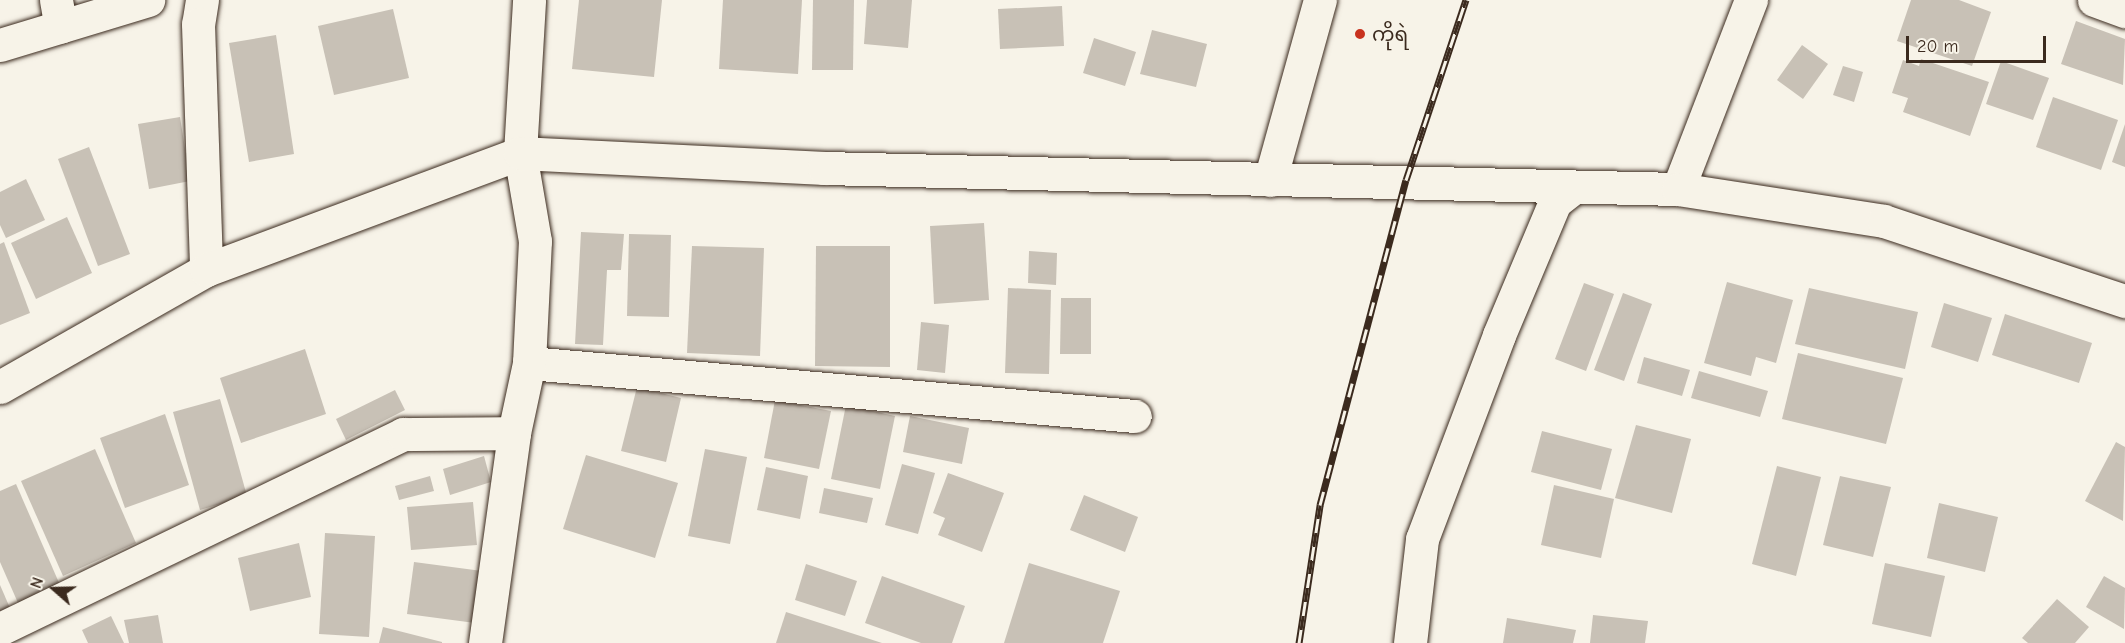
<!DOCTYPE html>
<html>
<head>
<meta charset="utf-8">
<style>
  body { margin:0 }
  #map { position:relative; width:2125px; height:643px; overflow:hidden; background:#f7f3e8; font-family:"Comic Neue","Noto Sans Myanmar",sans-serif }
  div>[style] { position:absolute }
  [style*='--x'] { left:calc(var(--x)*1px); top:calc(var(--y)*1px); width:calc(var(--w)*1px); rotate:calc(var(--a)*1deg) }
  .building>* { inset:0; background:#c8c1b6 }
  .roads { filter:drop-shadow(0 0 2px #3b2a1e) drop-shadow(0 0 2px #3b2a1e) }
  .minor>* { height:33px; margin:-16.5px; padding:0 16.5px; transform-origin:16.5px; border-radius:16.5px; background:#f7f3e8 }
  .tertiary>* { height:33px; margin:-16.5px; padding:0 16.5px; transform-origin:16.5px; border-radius:16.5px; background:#f7f3e8 }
  .rail>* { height:7px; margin-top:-3.5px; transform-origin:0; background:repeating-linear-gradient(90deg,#f7f3e8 0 14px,#3b2a1e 0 28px); box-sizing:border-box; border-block:2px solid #3b2a1e }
  .dots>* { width:16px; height:16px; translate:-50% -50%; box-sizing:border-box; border:3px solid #f7f3e8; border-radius:50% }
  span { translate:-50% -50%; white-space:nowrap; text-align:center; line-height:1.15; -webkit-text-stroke:4.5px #f7f3e8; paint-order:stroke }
  .poi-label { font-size:20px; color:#3b2a1e }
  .left { translate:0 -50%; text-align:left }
  .north { position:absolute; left:24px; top:559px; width:60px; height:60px; -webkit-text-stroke:4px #f7f3e8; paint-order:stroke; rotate:290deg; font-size:16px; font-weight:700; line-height:24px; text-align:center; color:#3b2a1e }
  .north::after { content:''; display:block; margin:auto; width:21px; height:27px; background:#3b2a1e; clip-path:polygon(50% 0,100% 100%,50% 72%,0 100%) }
  .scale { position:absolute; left:1906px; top:36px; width:140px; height:27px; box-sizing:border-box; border:3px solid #3b2a1e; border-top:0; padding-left:8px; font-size:18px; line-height:21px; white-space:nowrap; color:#3b2a1e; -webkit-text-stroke:4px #f7f3e8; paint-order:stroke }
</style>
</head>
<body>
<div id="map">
  <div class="building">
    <div style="clip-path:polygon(579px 0,662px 0,654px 77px,572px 69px)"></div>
    <div style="clip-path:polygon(723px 0,802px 0,798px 74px,719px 69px)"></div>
    <div style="clip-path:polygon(813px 0,854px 0,853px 70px,812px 70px)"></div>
    <div style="clip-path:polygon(867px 0,912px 0,908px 48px,864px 44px)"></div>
    <div style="clip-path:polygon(1911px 0,1959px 0,1991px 12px,1972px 66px,1897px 41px)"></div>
    <div style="clip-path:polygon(1062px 6px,1064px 46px,1000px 49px,998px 9px)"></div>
    <div style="clip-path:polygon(393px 9px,409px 78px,334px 95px,318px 26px)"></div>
    <div style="clip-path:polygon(2076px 21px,2125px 39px,2123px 85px,2061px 64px)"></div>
    <div style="clip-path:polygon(1152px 30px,1207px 44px,1196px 87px,1140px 74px)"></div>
    <div style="clip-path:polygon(276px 35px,294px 154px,249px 162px,229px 43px)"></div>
    <div style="clip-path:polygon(1094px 38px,1136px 52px,1125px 86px,1083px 73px)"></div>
    <div style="clip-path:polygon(1802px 45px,1828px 64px,1803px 99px,1777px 80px)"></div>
    <div style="clip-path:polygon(1921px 59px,1989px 82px,1970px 136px,1903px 112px,1908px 98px,1892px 93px,1903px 60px,1919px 66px)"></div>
    <div style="clip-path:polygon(2001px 61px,2049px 78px,2033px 120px,1986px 104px)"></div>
    <div style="clip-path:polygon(1843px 66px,1863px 72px,1854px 102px,1833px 95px)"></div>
    <div style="clip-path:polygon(2053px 97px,2118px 120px,2101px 170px,2036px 147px)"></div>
    <div style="clip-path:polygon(180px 117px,190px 181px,149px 189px,138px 124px)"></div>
    <div style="clip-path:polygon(2125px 124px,2125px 167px,2112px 162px)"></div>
    <div style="clip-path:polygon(89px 147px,130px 254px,98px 266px,58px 159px)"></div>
    <div style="clip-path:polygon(26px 179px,45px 220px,6px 238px,0 225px,0 192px)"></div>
    <div style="clip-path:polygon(67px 217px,92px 273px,36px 299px,11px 243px)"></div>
    <div style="clip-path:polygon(984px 223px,989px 300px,934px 304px,930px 226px)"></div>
    <div style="clip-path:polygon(581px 232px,624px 234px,621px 270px,607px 270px,603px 345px,575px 344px)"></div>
    <div style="clip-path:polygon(629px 234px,671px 235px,669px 317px,627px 316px)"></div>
    <div style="clip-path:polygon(4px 242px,30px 313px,0 325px,0 244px)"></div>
    <div style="clip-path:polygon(692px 246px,764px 248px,760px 356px,687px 353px)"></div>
    <div style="clip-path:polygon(816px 246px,890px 246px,890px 367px,815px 366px)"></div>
    <div style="clip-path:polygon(1029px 251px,1057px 253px,1056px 285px,1028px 283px)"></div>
    <div style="clip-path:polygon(1727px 282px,1793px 300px,1776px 363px,1756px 357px,1751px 376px,1704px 363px)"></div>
    <div style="clip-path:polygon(1584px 283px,1614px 294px,1586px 371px,1555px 359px)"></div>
    <div style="clip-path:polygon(1008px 288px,1051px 290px,1049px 374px,1005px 373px)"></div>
    <div style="clip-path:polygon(1809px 288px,1918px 312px,1905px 369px,1795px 344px)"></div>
    <div style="clip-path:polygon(1623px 293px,1652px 304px,1624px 381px,1594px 370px)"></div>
    <div style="clip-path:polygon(1061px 298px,1091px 298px,1091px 354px,1060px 354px)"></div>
    <div style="clip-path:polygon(1944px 303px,1992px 318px,1978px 362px,1931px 347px)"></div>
    <div style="clip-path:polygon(2005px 314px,2092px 343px,2079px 383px,1992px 355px)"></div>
    <div style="clip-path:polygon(921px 322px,949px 325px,945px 373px,917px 370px)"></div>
    <div style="clip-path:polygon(305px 349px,326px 414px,241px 443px,220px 378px)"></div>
    <div style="clip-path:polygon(1798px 353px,1903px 378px,1886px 444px,1782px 419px)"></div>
    <div style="clip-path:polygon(1644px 357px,1690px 370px,1682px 396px,1637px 383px)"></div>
    <div style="clip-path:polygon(1699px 371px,1768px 391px,1760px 417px,1691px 398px)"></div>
    <div style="clip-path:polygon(637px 387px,681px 398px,666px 462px,621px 451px)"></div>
    <div style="clip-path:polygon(395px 390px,405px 410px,346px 440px,336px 419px)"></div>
    <div style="clip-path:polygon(220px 399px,247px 496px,200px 510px,173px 412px)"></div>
    <div style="clip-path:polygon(775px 400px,831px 411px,819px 469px,764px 458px)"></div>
    <div style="clip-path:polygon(846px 405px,895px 416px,880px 489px,831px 479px)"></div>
    <div style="clip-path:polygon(165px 414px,189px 485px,125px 508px,100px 438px)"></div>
    <div style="clip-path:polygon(910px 416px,969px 428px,962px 464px,903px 452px)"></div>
    <div style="clip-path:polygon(1636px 425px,1691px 439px,1672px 513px,1615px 498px)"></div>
    <div style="clip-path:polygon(1542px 431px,1612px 449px,1601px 490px,1531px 472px)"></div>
    <div style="clip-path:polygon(2116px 442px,2125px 447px,2123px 521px,2085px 501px)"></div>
    <div style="clip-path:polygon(95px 449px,136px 543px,63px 576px,21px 481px)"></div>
    <div style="clip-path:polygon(705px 449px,747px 457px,730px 544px,688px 536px)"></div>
    <div style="clip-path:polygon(586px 455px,678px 483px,655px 558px,563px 529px)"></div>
    <div style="clip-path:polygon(484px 456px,491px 482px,450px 495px,443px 469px)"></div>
    <div style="clip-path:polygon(902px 464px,935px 473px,918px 534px,885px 525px)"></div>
    <div style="clip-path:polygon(1777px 466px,1821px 477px,1796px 576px,1752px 564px)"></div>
    <div style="clip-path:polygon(766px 467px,808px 476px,800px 519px,757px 510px)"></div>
    <div style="clip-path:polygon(948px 473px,1004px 493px,982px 552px,938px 535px,945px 518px,933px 513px)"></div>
    <div style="clip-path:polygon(430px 476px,434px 491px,399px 500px,395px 486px)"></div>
    <div style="clip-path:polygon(1840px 476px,1891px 487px,1873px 557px,1823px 545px)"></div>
    <div style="clip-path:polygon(16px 484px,60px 585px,18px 603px,0 562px,0 491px)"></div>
    <div style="clip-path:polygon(1554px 485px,1614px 499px,1601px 558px,1541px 545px)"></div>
    <div style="clip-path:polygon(824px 488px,873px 498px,867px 523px,819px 513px)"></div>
    <div style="clip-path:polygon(1084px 495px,1138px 517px,1125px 552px,1070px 530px)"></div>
    <div style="clip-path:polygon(473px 502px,477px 545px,411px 550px,407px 507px)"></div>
    <div style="clip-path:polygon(1939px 503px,1998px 517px,1985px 572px,1927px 558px)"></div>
    <div style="clip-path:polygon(325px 533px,375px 536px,369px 637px,319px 634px)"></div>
    <div style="clip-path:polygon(299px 543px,311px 597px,250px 611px,238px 558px)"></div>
    <div style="clip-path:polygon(414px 562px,482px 571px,475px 623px,407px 614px)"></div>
    <div style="clip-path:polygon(1029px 563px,1120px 591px,1103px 643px,1004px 643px)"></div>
    <div style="clip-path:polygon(1885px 563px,1945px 576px,1931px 637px,1872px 624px)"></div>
    <div style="clip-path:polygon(806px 564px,857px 581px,845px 616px,795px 600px)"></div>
    <div style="clip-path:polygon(882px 576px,965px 606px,952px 643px,921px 643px,865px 623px)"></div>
    <div style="clip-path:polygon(2104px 576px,2125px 588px,2124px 629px,2086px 607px)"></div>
    <div style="clip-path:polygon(0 585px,10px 608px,0 613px)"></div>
    <div style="clip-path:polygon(2057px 599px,2089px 627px,2075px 643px,2028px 643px,2022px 638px)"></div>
    <div style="clip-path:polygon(786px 612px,882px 643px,776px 643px)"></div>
    <div style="clip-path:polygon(158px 615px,163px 643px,129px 643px,124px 620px)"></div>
    <div style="clip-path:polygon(1593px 615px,1648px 621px,1645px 643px,1590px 643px)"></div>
    <div style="clip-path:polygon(111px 616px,124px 643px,88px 643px,82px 630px)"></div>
    <div style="clip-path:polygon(1507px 618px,1576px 630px,1573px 643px,1503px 643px)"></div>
    <div style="clip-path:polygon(383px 627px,442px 642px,442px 643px,379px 643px)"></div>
  </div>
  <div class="roads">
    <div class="minor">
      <div style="--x:56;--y:0;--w:27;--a:80"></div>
      <div style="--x:202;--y:0;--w:24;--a:99"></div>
      <div style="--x:198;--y:24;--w:246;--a:88.1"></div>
      <div style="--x:2094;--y:0;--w:33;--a:20"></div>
      <div style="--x:0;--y:45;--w:155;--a:-16.9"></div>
      <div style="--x:1270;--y:180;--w:187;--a:-74.5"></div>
      <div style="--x:1678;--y:189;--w:203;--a:-68.9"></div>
      <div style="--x:529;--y:363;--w:608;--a:5"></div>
      <div style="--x:0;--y:629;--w:448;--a:-25.8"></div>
      <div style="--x:403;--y:434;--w:111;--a:-0.5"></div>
      <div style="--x:485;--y:643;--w:212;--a:-82.1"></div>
      <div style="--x:514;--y:433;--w:72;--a:-77.9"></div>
      <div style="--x:529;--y:363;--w:122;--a:-87.2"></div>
      <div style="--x:535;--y:241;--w:89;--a:-99.7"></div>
      <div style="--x:520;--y:153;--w:153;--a:-86.6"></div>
      <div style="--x:1410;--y:643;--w:105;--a:-83.4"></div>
      <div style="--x:1422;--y:539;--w:218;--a:-69.3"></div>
      <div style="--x:1499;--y:335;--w:144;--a:-67.2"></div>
      <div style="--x:1555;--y:202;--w:24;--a:-38"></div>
    </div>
    <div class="tertiary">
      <div style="--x:0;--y:387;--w:237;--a:-29.6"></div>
      <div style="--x:206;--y:270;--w:335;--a:-20.4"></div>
      <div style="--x:520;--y:153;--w:304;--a:2.8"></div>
      <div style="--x:824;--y:168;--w:854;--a:1.41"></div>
      <div style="--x:1678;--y:189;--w:208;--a:8.8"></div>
      <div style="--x:1884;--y:221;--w:254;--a:18.4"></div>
    </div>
  </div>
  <div class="rail">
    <div style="--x:1299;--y:643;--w:140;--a:-81.3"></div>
    <div style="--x:1320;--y:505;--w:336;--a:-75.2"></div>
    <div style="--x:1406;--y:180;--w:190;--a:-71.6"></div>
  </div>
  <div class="dots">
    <div style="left:1360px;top:34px;background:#c8321e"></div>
  </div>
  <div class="poi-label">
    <span class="left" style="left:1372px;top:34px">ကိုရဲ</span>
  </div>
  <div class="north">N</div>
  <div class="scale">20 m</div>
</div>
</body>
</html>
